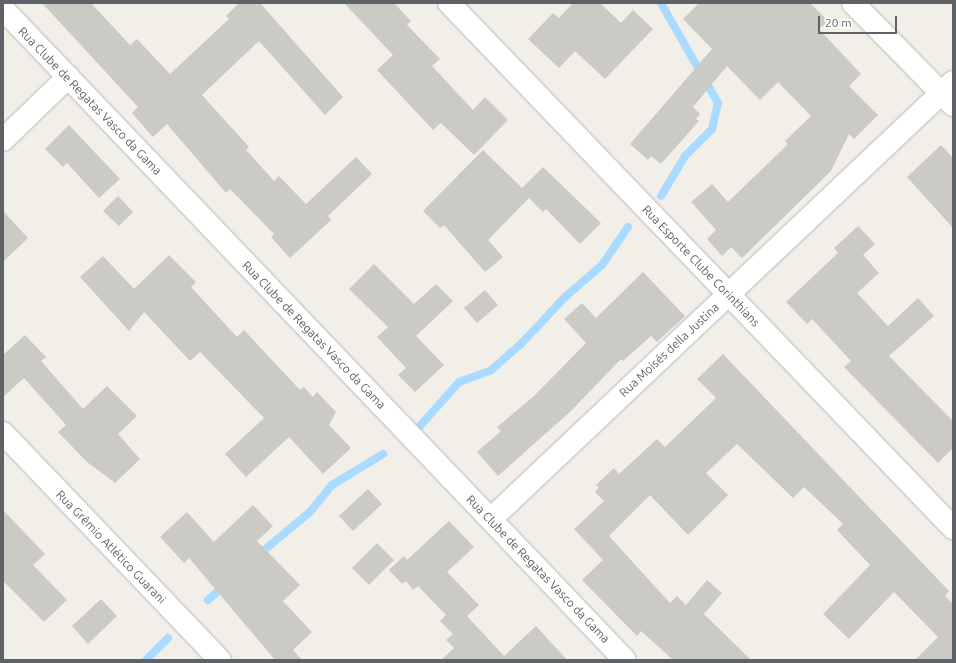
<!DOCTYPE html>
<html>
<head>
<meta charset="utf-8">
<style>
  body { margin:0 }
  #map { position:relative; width:956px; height:663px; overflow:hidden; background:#f1efe8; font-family:Ubuntu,sans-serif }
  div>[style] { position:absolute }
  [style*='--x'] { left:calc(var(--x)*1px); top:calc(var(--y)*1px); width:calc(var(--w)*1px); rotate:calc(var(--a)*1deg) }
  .stream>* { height:8px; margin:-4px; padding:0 4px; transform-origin:4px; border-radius:4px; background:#aadaff }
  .building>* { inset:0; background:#cccac5 }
  .roads { filter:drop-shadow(0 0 1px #b5b8bc) drop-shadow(0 0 1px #b5b8bc) }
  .minor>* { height:22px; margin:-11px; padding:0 11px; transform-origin:11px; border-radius:11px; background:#fff }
  .tertiary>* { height:22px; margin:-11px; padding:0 11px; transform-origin:11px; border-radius:11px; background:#fff }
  span { translate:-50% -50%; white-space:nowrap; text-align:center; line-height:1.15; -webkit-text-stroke:3px #fff; paint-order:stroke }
  .street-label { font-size:12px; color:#5f6368 }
  .frame { position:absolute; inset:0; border:4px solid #5f6368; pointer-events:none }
  .scale { position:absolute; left:818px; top:16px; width:79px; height:18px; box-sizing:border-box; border:2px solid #5f6368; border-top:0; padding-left:5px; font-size:12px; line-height:14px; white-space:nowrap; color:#5f6368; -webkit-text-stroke:3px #fff; paint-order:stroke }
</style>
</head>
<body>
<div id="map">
  <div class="stream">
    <div style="--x:661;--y:196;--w:47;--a:-59"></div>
    <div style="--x:685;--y:156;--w:38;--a:-45"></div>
    <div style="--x:712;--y:129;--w:27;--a:-77"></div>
    <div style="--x:718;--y:103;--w:115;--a:-119.7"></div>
    <div style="--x:420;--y:426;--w:59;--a:-48.4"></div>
    <div style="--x:459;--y:382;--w:33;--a:-20"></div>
    <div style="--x:490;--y:371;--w:43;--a:-41.2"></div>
    <div style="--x:522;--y:343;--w:62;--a:-47"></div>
    <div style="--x:564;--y:298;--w:50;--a:-41"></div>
    <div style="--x:602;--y:265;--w:46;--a:-55.6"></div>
    <div style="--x:257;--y:556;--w:69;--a:-39.7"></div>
    <div style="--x:310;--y:512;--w:35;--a:-51"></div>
    <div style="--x:332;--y:485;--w:60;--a:-31.3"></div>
    <div style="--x:208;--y:600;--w:23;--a:-41"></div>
    <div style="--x:146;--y:660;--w:31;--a:-45"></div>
  </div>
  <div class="building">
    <div style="clip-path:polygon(42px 3px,91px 3px,130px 45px,137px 39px,170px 74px,229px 19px,226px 16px,239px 3px,260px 3px,343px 97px,325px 115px,259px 41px,202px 95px,249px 147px,246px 150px,274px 181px,279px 176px,306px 204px,356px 157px,372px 174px,328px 216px,331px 220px,290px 258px,271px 237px,274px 234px,230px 189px,226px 193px,167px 124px,153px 137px,132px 113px,138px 107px)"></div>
    <div style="clip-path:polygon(344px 3px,394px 3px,411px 21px,407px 25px,440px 59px,432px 66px,473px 110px,485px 97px,508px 120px,474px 155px,441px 123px,433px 130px,377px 70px,393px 55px)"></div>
    <div style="clip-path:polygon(573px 3px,600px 3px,621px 23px,633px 10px,653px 29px,605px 79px,575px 51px,559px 68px,528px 39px,553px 13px,559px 18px)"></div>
    <div style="clip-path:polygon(699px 3px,810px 3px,828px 21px,819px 29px,861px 74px,849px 86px,878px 115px,854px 139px,849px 134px,831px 171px,742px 258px,731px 247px,722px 256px,707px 239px,716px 230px,691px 202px,712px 184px,728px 202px,788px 144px,785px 141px,811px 116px,778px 82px,760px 100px,727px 66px,693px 107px,700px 114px,696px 119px,699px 121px,661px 164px,651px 156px,648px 160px,630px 144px,712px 49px,683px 19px)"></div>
    <div style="clip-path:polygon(69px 125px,120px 179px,99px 198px,67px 163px,63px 167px,45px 149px)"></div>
    <div style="clip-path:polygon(941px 145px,953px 158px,953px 228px,907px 177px)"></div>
    <div style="clip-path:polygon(483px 150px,522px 188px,543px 167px,601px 223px,580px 244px,546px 209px,543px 212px,529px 198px,488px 240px,503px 257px,485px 272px,444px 225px,440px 228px,423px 211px)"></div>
    <div style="clip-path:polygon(118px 196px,133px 212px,119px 226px,103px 211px)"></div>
    <div style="clip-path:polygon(3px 211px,28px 238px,3px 262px)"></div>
    <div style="clip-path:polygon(858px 226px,875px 244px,863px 255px,879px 273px,857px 293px,888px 326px,918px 298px,934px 316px,889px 356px,953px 421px,953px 448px,938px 463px,844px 367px,851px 361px,812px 319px,807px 324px,786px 302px,838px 253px,834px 248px)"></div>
    <div style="clip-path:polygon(169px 255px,196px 282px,191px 287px,237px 337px,244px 330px,300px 390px,304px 387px,313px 397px,317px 392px,336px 412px,329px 425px,351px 448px,323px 474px,289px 437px,246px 477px,225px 454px,264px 418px,200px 352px,190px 361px,144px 312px,129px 331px,80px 277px,103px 256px,134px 289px)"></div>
    <div style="clip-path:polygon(374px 264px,414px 304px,436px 284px,453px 301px,416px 336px,444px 365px,415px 392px,398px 375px,406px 368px,377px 337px,388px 327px,349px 289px)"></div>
    <div style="clip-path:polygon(643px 272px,685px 316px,657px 342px,651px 336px,623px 361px,621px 359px,570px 412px,498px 476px,477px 452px,501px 431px,497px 427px,533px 397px,586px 343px,564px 319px,582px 303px,596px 318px)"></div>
    <div style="clip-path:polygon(485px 290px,498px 305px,477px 323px,464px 308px)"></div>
    <div style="clip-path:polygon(25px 335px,46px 357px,41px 361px,83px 409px,107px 386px,137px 416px,118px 434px,140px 459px,115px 483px,87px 462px,58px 432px,66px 425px,24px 378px,3px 397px,3px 355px)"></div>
    <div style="clip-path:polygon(723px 354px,949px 591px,945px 596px,953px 604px,953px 660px,915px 660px,938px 637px,894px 592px,849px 639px,823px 614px,870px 565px,837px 530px,843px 524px,804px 487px,793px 498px,737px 444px,706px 473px,728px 495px,688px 535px,650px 495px,609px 536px,670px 603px,677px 596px,686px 605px,707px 580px,722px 593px,704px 614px,751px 660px,673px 660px,641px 631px,637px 636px,582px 580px,603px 560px,574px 529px,604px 501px,595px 492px,599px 487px,596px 485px,614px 468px,619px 474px,657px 439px,665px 447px,716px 398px,697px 379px)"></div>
    <div style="clip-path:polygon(368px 489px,382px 504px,353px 531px,339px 516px)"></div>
    <div style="clip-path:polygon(253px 505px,273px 526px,257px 541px,300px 585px,283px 601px,312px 632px,293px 650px,302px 660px,275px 660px,189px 558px,184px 563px,160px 537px,187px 512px,214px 542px)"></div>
    <div style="clip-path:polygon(3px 510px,45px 554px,33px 565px,67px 600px,44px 622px,3px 581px)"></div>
    <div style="clip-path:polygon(449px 521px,474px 547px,447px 572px,479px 605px,467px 616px,504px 656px,536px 626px,567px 660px,441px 660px,454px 648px,446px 640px,453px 634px,440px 621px,446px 615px,418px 586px,413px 590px,406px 581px,402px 584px,389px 570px,404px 556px,407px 560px)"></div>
    <div style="clip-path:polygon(377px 543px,394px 560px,369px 585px,352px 568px)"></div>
    <div style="clip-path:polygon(101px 599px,117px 616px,88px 644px,72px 626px)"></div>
  </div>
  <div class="roads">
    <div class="minor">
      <div style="--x:449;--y:3;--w:728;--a:46.17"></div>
      <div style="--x:853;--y:3;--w:143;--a:45.6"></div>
      <div style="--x:3;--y:9;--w:900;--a:46.31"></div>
      <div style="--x:3;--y:140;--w:91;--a:-44.1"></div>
      <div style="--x:491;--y:519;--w:636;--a:-43.41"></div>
    </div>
    <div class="tertiary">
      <div style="--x:3;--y:433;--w:314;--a:46.3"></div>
    </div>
  </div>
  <div class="street-label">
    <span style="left:90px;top:101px;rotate:46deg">Rua Clube de Regatas Vasco da Gama</span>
    <span style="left:701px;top:266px;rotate:46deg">Rua Esporte Clube Corinthians</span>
    <span style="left:314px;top:335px;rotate:46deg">Rua Clube de Regatas Vasco da Gama</span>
    <span style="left:669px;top:350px;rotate:-43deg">Rua Moisés della Justina</span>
    <span style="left:111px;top:547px;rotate:46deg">Rua Grêmio Atlético Guarani</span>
    <span style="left:538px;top:569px;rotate:46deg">Rua Clube de Regatas Vasco da Gama</span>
  </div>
  <div class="frame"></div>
  <div class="scale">20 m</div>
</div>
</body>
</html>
